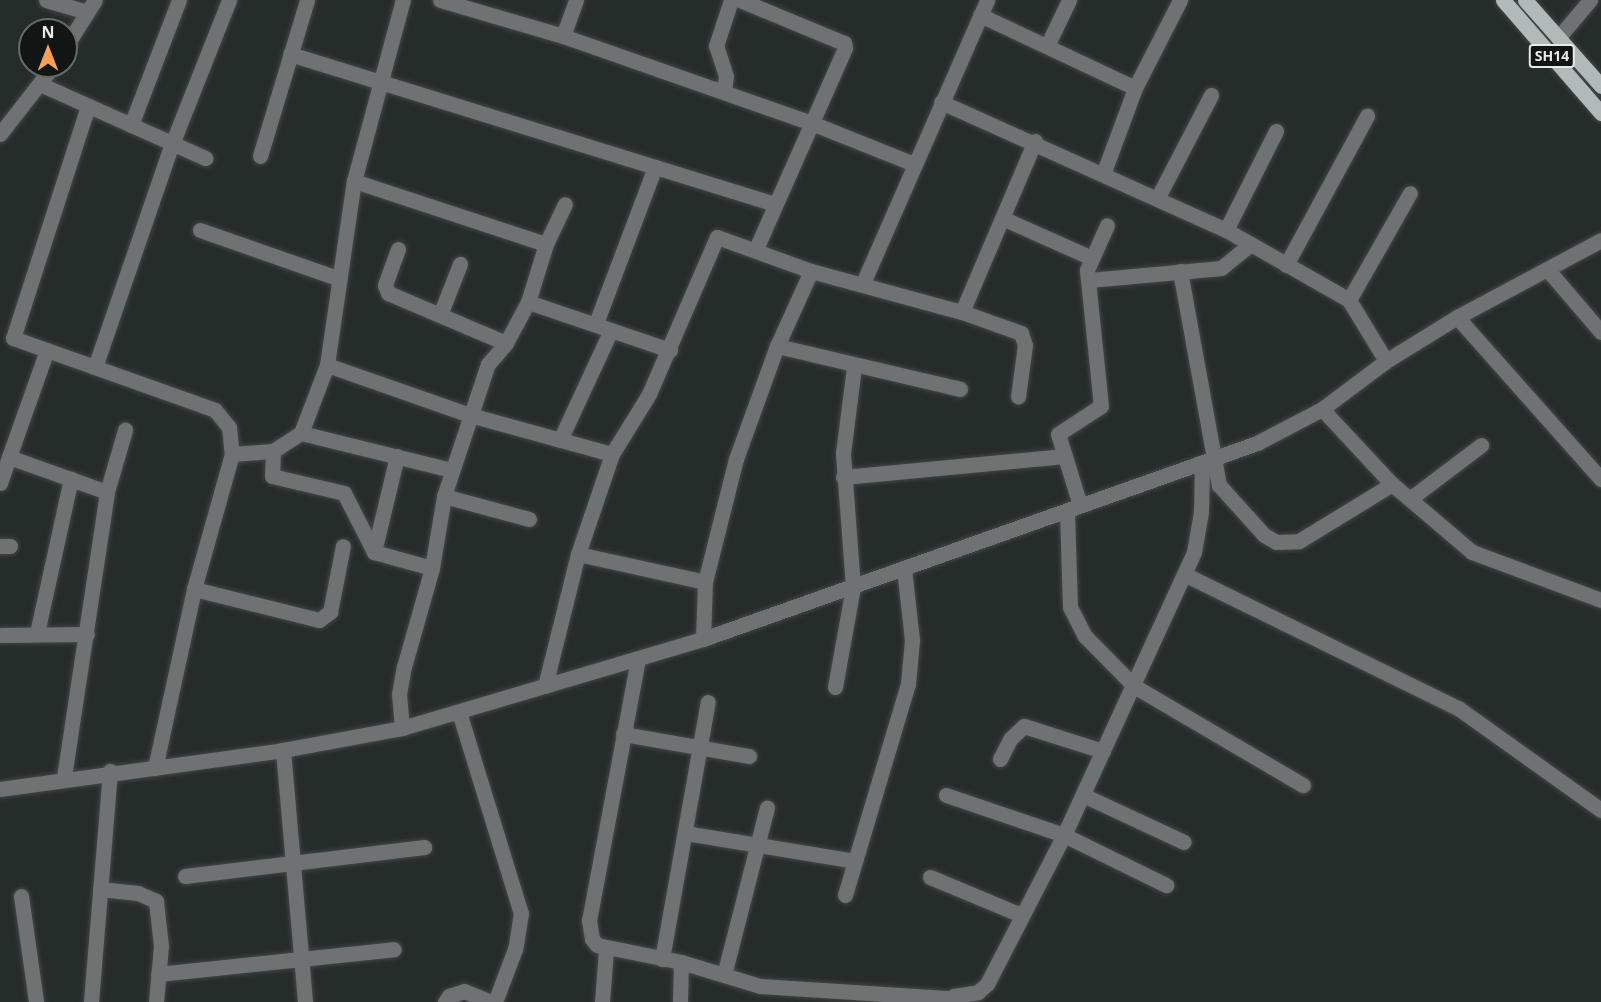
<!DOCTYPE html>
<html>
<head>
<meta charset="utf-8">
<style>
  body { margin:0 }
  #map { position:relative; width:1601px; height:1002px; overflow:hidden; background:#252d2b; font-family:"Open Sans",sans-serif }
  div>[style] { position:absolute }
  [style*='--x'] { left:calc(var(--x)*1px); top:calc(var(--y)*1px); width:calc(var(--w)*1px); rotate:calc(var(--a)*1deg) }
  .roads { filter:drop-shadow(0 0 2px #404846) drop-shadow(0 0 2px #404846) }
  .minor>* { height:15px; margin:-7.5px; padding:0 7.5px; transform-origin:7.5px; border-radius:7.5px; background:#6e7272 }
  .major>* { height:15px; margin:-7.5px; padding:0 7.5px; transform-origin:7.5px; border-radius:7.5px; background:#b1bab8 }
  span { translate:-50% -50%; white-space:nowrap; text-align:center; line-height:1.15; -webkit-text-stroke:6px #111514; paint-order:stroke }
  .shield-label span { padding:2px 4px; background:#111514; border:2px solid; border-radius:4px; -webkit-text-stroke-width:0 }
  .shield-label { font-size:14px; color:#e6ebea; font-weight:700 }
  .north { position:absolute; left:18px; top:18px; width:60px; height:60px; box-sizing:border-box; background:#111514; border:2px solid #666b6a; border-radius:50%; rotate:0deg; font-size:16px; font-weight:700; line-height:24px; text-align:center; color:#e6ebea }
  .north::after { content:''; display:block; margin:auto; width:21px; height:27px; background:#fb9e50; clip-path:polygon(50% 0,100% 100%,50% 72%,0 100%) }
</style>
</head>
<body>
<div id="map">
  <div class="roads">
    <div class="minor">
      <div style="--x:46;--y:0;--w:43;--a:16.3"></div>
      <div style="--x:440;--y:0;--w:128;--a:16.3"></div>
      <div style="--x:563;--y:36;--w:266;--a:19.3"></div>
      <div style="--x:814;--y:124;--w:108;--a:21.8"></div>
      <div style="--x:740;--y:0;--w:113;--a:22.5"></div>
      <div style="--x:844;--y:43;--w:5;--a:79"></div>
      <div style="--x:845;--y:48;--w:220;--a:113.9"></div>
      <div style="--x:980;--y:15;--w:171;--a:25.2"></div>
      <div style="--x:1135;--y:88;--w:90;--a:110.3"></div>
      <div style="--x:563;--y:36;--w:38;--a:-70"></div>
      <div style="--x:1558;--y:38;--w:50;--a:-49.9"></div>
      <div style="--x:66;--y:46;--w:54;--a:-57.8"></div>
      <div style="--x:1047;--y:46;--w:51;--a:-64.4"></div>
      <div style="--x:290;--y:54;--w:508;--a:17.19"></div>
      <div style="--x:42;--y:85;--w:179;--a:24.1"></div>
      <div style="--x:1135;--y:88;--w:99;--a:-62.9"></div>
      <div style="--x:724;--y:92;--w:16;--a:-83"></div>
      <div style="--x:726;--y:76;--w:32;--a:-108"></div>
      <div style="--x:716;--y:46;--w:48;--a:-71.9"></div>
      <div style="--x:941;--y:102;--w:312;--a:24.2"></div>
      <div style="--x:1226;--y:230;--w:142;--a:29.6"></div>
      <div style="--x:1349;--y:300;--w:71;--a:58.8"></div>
      <div style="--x:88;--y:106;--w:244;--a:107.9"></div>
      <div style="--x:13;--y:338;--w:214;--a:19.6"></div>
      <div style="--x:215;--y:410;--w:22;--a:51"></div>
      <div style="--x:229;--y:427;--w:27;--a:84"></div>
      <div style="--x:131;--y:125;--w:134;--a:-69"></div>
      <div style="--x:0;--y:134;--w:86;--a:-52.1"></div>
      <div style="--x:260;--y:156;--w:163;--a:-73.2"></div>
      <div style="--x:354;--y:181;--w:202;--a:18.2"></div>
      <div style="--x:546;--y:244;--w:61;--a:107.2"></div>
      <div style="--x:528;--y:302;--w:150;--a:18.7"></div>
      <div style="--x:1158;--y:197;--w:115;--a:-62.5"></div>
      <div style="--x:1002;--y:218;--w:98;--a:24"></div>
      <div style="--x:200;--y:230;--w:148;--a:19.3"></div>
      <div style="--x:1226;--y:230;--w:111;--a:-63.2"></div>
      <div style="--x:546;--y:244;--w:44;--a:-64.6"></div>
      <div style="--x:398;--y:249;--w:38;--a:110"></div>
      <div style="--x:385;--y:285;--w:9;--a:69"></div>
      <div style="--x:388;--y:293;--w:128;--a:23"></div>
      <div style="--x:1286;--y:265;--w:170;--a:-61.5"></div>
      <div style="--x:1547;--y:269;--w:83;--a:49.4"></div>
      <div style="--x:1180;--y:271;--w:218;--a:79.7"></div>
      <div style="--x:1219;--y:485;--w:67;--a:48"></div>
      <div style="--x:1264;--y:535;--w:14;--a:30"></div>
      <div style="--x:1276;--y:542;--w:23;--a:-2"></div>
      <div style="--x:1299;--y:541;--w:109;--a:-31.5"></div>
      <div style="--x:1089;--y:280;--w:133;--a:-5.2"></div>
      <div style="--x:1221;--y:268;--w:38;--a:-39"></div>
      <div style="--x:863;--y:283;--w:309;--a:-66.3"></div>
      <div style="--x:1349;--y:300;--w:123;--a:-60.3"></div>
      <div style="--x:962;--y:312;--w:186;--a:-66.9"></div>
      <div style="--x:440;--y:315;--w:55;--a:-68.6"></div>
      <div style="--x:1457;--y:317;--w:217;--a:48.4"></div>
      <div style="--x:596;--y:323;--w:167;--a:-69.3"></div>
      <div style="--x:777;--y:346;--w:188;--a:13.2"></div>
      <div style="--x:47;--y:350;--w:114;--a:109.6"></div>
      <div style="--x:9;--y:457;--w:104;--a:19.7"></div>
      <div style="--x:327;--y:365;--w:151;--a:19.3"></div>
      <div style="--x:470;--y:415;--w:147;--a:15.4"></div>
      <div style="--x:95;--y:367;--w:236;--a:-71"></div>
      <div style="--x:172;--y:144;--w:155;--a:-68.4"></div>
      <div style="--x:1322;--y:409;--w:103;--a:47"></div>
      <div style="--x:1392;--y:484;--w:105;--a:40.4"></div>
      <div style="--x:1472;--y:552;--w:138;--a:20.4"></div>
      <div style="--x:301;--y:433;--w:155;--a:13.8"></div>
      <div style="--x:560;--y:440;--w:121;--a:-65.1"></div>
      <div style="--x:273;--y:451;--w:25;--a:92"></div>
      <div style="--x:272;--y:476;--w:74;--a:13.3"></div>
      <div style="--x:344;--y:493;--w:66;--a:63"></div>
      <div style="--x:397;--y:456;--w:99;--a:103.5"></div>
      <div style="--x:374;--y:552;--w:60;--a:15.4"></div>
      <div style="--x:843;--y:477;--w:223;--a:-5.4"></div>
      <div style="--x:0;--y:483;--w:28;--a:-71"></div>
      <div style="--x:444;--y:496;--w:88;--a:15.1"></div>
      <div style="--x:1411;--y:498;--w:88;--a:-37.1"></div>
      <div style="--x:1080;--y:505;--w:74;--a:-107.2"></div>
      <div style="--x:1058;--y:434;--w:51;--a:-33.1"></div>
      <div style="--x:1101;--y:406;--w:137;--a:-95.9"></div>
      <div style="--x:1087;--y:270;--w:49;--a:-66"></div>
      <div style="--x:1067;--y:512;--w:95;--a:88.2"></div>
      <div style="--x:1070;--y:607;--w:33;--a:63"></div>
      <div style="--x:1085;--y:636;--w:70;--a:45.6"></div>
      <div style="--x:1134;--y:686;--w:196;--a:30.4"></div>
      <div style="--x:0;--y:546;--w:10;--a:0"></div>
      <div style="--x:578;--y:554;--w:130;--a:12.4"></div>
      <div style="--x:1186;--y:575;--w:303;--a:26.1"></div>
      <div style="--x:1458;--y:708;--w:176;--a:35.5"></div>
      <div style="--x:194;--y:589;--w:129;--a:13.9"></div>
      <div style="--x:319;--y:620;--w:14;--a:-36"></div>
      <div style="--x:330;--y:612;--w:67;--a:-78.9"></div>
      <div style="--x:37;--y:633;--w:158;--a:-77.6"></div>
      <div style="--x:0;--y:635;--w:87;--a:-0.7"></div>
      <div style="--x:703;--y:639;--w:57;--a:-88"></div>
      <div style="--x:705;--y:582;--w:127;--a:-75.9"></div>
      <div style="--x:736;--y:459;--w:120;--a:-70.1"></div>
      <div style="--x:777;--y:346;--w:82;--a:-65.6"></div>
      <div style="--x:638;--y:659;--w:266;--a:100.6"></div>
      <div style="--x:589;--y:920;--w:19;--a:81"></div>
      <div style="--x:592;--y:939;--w:8;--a:50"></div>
      <div style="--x:597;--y:945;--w:86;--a:11.4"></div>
      <div style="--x:681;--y:962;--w:83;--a:16.9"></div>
      <div style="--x:760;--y:986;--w:187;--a:3.7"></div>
      <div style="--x:545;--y:686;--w:136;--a:-76"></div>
      <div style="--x:578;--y:554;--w:106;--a:-71.2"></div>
      <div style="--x:612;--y:454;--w:70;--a:-58.3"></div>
      <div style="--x:649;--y:394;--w:171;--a:-66.6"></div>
      <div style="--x:717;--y:237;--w:100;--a:19.9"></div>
      <div style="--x:811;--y:271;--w:156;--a:15.2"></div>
      <div style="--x:962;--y:312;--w:63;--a:19.6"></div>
      <div style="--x:1021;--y:333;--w:13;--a:72"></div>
      <div style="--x:1025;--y:345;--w:52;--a:97.7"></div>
      <div style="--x:835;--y:687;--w:102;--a:-79.8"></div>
      <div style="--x:853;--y:587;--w:134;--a:-94.3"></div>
      <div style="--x:843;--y:453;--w:87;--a:-82.7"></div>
      <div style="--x:459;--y:712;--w:210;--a:72.9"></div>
      <div style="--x:521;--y:913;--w:36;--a:99"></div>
      <div style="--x:515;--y:949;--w:57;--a:110.7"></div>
      <div style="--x:402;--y:728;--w:34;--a:-95"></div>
      <div style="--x:399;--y:694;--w:27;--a:-80"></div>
      <div style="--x:404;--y:667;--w:103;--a:-74.2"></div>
      <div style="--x:432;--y:568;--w:73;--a:-80.5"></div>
      <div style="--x:444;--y:496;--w:139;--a:-71.6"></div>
      <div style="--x:488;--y:364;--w:28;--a:-49"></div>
      <div style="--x:506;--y:343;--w:47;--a:-61.8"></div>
      <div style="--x:623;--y:734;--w:128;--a:9.9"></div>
      <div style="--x:283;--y:750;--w:253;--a:85"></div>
      <div style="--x:1000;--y:759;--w:22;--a:-63"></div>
      <div style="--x:1010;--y:739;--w:19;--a:-43"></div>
      <div style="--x:1024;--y:726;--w:83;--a:17.6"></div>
      <div style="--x:155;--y:768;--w:183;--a:-77.7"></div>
      <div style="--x:194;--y:589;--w:140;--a:-74.3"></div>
      <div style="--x:232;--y:454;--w:41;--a:-4.2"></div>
      <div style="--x:273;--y:451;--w:33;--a:-33"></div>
      <div style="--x:301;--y:433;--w:73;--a:-69.1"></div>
      <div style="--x:327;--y:365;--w:186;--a:-81.7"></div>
      <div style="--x:354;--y:181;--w:188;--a:-74.9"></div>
      <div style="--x:64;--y:777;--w:288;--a:-81.4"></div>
      <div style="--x:107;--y:492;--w:65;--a:-73.8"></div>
      <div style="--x:0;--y:789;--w:286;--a:-7.8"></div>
      <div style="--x:283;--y:750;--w:121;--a:-10.5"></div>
      <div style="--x:402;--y:728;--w:314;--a:-16.5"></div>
      <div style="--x:703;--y:639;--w:588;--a:-19.48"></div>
      <div style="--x:1257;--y:443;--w:73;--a:-27.6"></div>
      <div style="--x:1322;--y:409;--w:80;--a:-36.9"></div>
      <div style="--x:1386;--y:361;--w:84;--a:-31.8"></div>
      <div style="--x:1457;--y:317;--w:163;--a:-28.1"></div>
      <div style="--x:946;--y:795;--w:125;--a:18.7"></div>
      <div style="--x:1064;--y:835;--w:114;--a:26.1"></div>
      <div style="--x:1083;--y:795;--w:111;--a:25"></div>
      <div style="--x:686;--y:833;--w:171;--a:9.4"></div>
      <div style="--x:185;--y:876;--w:241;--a:-6.9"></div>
      <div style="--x:930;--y:877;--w:99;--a:22.7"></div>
      <div style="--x:100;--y:889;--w:38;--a:6"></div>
      <div style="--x:138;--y:893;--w:20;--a:24"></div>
      <div style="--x:156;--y:901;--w:45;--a:83.7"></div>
      <div style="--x:161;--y:946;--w:56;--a:95.1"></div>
      <div style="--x:845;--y:895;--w:220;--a:-73.4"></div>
      <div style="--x:908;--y:684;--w:44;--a:-84.8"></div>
      <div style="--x:912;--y:640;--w:71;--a:-96.4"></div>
      <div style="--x:21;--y:896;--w:107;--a:81.9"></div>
      <div style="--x:662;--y:959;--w:261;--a:-79.9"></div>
      <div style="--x:158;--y:974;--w:237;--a:-6"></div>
      <div style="--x:724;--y:975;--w:173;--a:-75.6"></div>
      <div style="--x:91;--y:1002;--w:232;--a:-85.3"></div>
      <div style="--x:445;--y:1002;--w:7;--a:-56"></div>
      <div style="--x:449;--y:996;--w:16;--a:-18"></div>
      <div style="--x:464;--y:991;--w:29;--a:22"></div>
      <div style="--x:602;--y:1002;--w:52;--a:-85.6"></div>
      <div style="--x:680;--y:1002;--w:40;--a:-88.6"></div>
      <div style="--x:945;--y:1002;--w:11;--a:-34"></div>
      <div style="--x:954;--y:996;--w:24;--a:-9"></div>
      <div style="--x:978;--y:992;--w:12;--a:-42"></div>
      <div style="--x:987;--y:984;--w:168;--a:-62.7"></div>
      <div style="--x:1064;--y:835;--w:311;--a:-65.3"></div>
      <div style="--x:1194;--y:552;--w:41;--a:-80.1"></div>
      <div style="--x:1201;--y:512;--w:47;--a:-88.8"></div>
    </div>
    <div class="major">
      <div style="--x:1503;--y:0;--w:150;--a:49.1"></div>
      <div style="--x:1525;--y:0;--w:115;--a:48.5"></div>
    </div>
  </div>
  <div class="shield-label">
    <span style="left:1552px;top:56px">SH14</span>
  </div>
  <div class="north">N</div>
</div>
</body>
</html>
